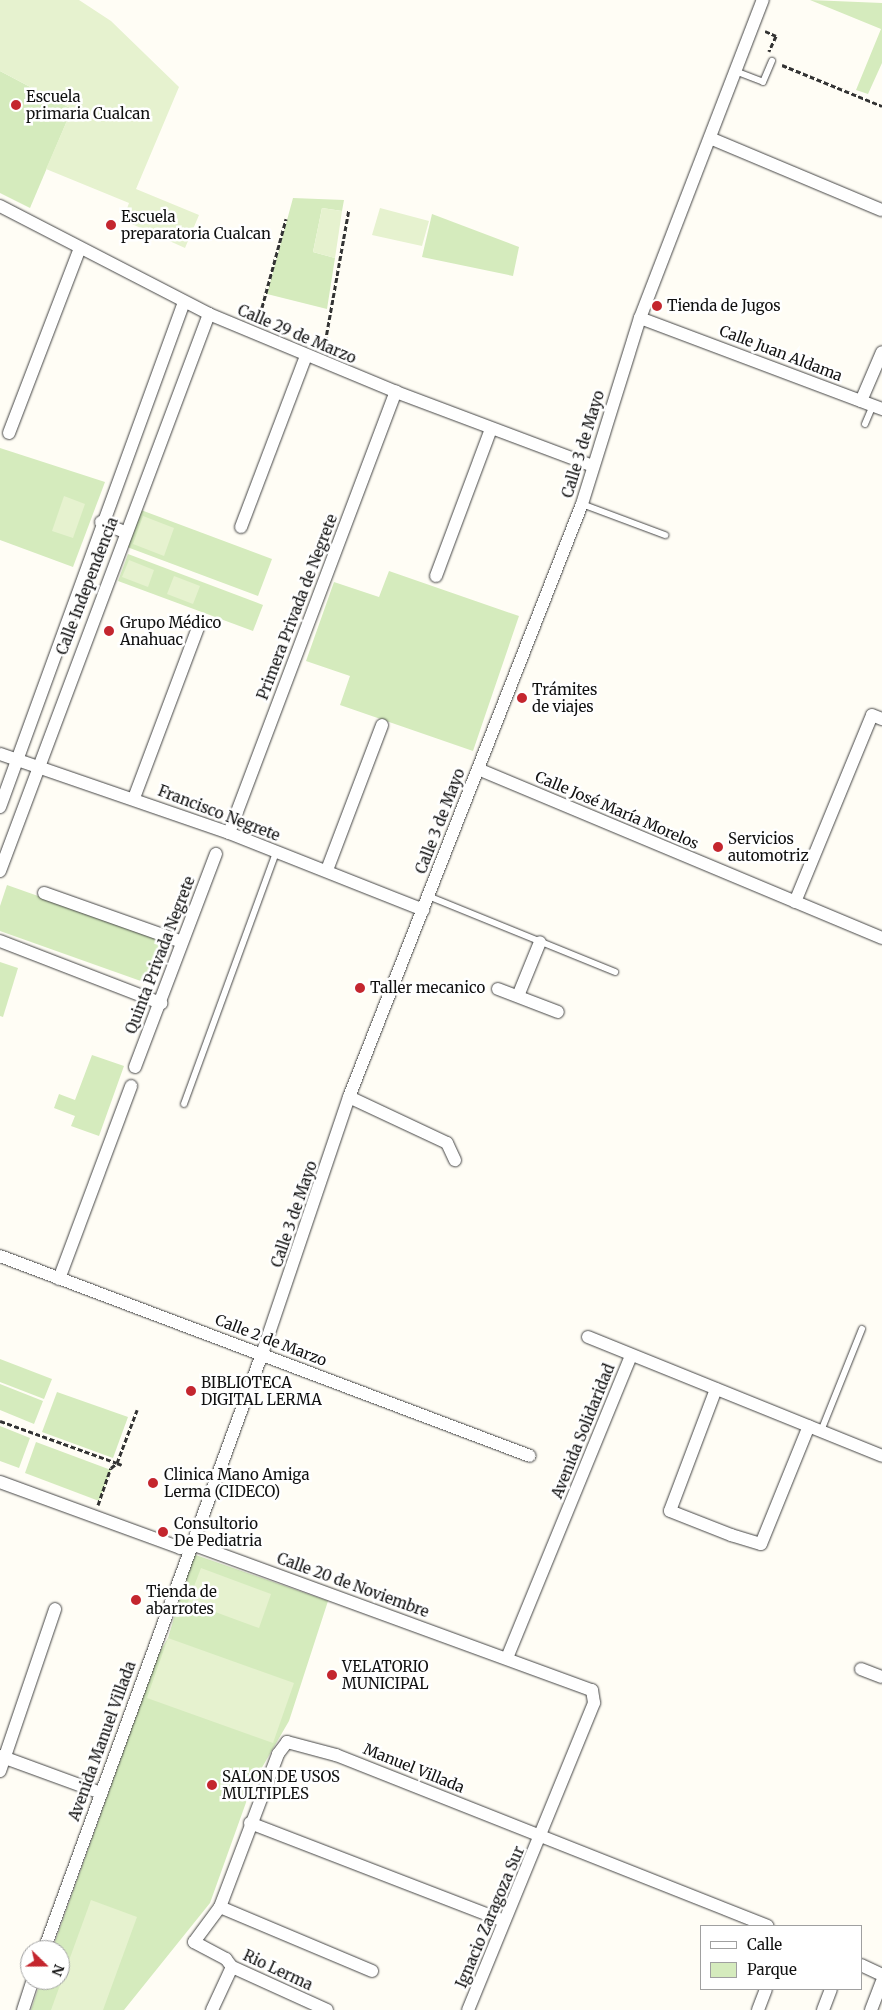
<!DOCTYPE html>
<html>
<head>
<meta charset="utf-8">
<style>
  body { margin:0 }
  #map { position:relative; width:882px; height:2010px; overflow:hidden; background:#fffdf5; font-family:Merriweather,serif }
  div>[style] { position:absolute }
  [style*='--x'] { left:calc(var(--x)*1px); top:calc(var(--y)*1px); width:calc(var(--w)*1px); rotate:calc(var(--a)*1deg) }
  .green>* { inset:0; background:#d5ebbd }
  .pitch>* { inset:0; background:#e6f2cf }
  .path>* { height:3px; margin-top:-1.5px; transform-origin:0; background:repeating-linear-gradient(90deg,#333 0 5px,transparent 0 7.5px) }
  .roads { filter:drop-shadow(0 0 1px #444) drop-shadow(0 0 1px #444) }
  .service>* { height:6px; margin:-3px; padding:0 3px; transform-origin:3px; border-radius:3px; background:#fff }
  .minor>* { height:12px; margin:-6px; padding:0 6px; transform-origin:6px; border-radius:6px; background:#fff }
  .dots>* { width:14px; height:14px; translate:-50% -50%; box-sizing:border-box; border:2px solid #fff; border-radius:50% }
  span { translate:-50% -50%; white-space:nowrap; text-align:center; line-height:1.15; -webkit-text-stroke:5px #fff; paint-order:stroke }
  .poi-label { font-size:15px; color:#111 }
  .left { translate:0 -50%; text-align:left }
  .street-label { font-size:15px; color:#111 }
  .legend { position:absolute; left:700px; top:1925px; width:162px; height:65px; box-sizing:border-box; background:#fff; border:1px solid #a0a0a0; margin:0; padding:6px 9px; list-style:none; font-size:15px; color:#111 }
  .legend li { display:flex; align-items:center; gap:10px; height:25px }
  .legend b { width:25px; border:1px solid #a0a0a0 }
  .north { position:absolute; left:20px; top:1940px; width:50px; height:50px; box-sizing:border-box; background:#fff; border:1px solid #a0a0a0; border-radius:50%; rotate:112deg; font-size:14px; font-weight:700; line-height:20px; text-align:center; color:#111 }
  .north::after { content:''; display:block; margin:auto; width:18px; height:22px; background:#c4262e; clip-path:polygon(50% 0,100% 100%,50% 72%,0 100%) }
</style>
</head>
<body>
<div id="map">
  <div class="green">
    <div style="clip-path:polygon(810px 0,882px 3px,882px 63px,868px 94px,856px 90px,881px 29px)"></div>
    <div style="clip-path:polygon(0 71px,72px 109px,30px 208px,0 193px)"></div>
    <div style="clip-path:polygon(293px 198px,344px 200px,342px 211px,322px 208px,313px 252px,335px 258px,327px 309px,267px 294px)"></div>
    <div style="clip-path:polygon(432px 214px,519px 247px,513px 276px,422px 257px)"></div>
    <div style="clip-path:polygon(0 448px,105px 482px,73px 567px,0 540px)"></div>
    <div style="clip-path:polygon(141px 510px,272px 559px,258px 596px,127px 547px)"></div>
    <div style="clip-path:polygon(128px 554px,263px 605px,253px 631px,118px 581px)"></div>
    <div style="clip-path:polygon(389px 571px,519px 616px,473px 751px,340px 705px,350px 676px,306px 661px,334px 582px,379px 597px)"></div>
    <div style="clip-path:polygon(7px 885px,168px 942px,152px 985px,0 931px,0 906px)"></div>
    <div style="clip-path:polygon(0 962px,18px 968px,3px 1017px,0 1016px)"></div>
    <div style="clip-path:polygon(92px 1055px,124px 1066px,99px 1136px,71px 1126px,75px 1116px,54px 1108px,59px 1094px,75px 1100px)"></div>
    <div style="clip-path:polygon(0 1359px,52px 1379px,44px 1399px,0 1382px)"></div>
    <div style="clip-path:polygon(0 1384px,43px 1401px,34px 1424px,0 1410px)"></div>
    <div style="clip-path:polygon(57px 1392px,128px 1417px,113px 1458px,42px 1432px)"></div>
    <div style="clip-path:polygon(0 1426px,30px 1438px,19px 1468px,0 1461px)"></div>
    <div style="clip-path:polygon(36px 1442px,111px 1470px,99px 1501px,25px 1473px)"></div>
    <div style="clip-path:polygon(193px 1554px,328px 1601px,289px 1721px,253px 1783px,210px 1903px,124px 2010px,31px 2010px,41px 1980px,60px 1980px,60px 1950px,52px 1950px,158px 1655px,168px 1638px)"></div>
  </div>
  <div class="pitch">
    <div style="clip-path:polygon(0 0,79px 0,111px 21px,179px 87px,136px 189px,199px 215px,185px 248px,123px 220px,129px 203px,46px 169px,72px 109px,0 71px)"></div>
    <div style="clip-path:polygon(322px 208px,342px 211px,335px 258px,313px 252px)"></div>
    <div style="clip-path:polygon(380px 208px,429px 221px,422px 246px,372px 235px)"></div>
    <div style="clip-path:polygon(64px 496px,85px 504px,73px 538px,52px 531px)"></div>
    <div style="clip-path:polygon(143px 516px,174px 528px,164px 556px,133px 544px)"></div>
    <div style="clip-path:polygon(129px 560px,154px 570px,148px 587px,122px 577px)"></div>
    <div style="clip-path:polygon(174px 576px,200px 586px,193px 604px,167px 594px)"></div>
    <div style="clip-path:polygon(201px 1568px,271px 1594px,259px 1628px,188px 1602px)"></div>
    <div style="clip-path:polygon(168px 1638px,294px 1683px,273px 1743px,147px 1698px)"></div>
    <div style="clip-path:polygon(91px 1900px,137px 1917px,103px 2010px,51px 2010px)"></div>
  </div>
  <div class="path">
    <div style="--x:765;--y:31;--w:12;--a:24"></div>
    <div style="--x:776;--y:36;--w:17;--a:115"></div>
    <div style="--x:782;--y:65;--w:108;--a:22.3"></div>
    <div style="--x:258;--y:322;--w:107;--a:-74.8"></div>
    <div style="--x:324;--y:349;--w:142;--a:-79.9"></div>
    <div style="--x:0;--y:1421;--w:124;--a:19.7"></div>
    <div style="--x:117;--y:1463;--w:57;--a:-69.3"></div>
    <div style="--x:98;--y:1505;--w:39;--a:-71"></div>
    <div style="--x:111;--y:1468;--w:8;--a:-40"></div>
    <div style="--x:117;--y:1463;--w:5;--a:22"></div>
  </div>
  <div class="roads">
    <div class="service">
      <div style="--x:735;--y:71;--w:30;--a:21"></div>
      <div style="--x:763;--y:82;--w:23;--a:-67"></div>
      <div style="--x:865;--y:424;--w:21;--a:-67"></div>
      <div style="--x:582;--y:504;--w:89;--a:20.5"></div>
      <div style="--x:428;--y:896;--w:202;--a:22.1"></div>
      <div style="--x:184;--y:1104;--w:268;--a:-69.9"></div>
      <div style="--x:821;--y:1431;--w:110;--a:-68.1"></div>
    </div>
    <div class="minor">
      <div style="--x:710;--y:138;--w:186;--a:22.8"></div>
      <div style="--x:0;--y:206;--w:235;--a:27.3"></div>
      <div style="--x:209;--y:314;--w:203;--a:22.6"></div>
      <div style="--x:396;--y:392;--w:210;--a:20.6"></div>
      <div style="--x:640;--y:318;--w:259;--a:20.6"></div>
      <div style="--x:861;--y:401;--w:53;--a:-66.8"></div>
      <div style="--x:9;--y:433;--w:198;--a:-69"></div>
      <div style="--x:101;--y:522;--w:26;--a:23"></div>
      <div style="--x:241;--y:527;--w:183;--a:-69.2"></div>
      <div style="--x:436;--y:576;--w:157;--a:-69.5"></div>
      <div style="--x:0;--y:754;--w:242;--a:19"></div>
      <div style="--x:229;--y:833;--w:209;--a:21.6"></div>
      <div style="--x:478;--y:769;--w:438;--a:22.7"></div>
      <div style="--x:134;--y:798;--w:182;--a:-69.4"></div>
      <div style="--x:0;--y:807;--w:537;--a:-69.98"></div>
      <div style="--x:229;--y:833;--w:472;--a:-69.3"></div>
      <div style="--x:327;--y:870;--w:155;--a:-69.2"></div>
      <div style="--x:0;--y:871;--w:595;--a:-69.43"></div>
      <div style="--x:44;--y:893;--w:146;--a:19.5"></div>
      <div style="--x:795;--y:902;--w:202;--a:-67.6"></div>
      <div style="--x:872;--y:715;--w:11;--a:22"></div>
      <div style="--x:0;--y:941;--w:173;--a:21.1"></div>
      <div style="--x:498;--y:989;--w:64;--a:21"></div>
      <div style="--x:518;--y:996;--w:58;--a:-67.8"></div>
      <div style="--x:135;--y:1067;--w:228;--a:-69.2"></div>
      <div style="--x:349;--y:1097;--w:108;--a:25.1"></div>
      <div style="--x:447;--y:1143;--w:19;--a:65"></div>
      <div style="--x:0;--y:1256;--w:566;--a:20.67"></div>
      <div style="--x:59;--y:1279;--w:206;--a:-69.5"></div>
      <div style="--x:588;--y:1337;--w:317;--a:22"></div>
      <div style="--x:716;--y:1389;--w:130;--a:110.7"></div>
      <div style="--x:670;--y:1511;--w:66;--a:21.5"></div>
      <div style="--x:731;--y:1535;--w:31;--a:17"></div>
      <div style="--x:761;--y:1544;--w:127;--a:-67.9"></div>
      <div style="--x:0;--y:1482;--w:192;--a:20.1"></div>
      <div style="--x:180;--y:1548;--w:13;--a:-18"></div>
      <div style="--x:192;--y:1544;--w:426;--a:20.1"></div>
      <div style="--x:592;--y:1690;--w:13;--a:81"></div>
      <div style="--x:594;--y:1703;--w:332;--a:112.3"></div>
      <div style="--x:507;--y:1658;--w:327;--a:-67.7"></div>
      <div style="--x:861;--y:1669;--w:22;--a:21"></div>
      <div style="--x:0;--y:1756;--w:108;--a:20.1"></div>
      <div style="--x:0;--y:1771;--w:171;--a:-71.2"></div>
      <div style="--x:250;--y:1823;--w:272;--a:21.1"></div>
      <div style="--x:220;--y:1907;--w:165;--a:22.8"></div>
      <div style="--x:44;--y:1950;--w:635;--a:-69.91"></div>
      <div style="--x:262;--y:1354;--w:271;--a:-71.3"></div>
      <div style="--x:349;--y:1097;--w:637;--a:-68.55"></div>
      <div style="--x:582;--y:504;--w:195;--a:-72.7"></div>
      <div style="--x:640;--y:318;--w:341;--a:-68.9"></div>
      <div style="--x:861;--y:1965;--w:23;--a:25"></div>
      <div style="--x:23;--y:2010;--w:32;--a:-72"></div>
      <div style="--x:212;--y:2010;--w:47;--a:-65.1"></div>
      <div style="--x:327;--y:2010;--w:104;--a:-155.6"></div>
      <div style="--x:232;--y:1967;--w:10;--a:-127"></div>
      <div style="--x:226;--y:1959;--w:36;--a:-152"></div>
      <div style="--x:194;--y:1942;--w:44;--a:-53.4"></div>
      <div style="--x:220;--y:1907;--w:164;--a:-69.2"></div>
      <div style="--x:278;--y:1754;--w:15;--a:-53"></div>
      <div style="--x:287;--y:1742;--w:51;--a:14.9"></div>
      <div style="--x:336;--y:1755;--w:464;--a:21.6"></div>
      <div style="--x:758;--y:2010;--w:22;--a:-69"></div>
      <div style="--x:823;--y:2010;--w:22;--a:-69"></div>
      <div style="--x:871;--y:2010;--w:30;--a:-69"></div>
    </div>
  </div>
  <div class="dots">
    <div style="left:16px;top:105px;background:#c4262e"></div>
    <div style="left:111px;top:225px;background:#c4262e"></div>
    <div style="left:657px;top:306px;background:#c4262e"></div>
    <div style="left:109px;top:631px;background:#c4262e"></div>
    <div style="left:522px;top:698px;background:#c4262e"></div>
    <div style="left:718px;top:847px;background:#c4262e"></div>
    <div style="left:360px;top:988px;background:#c4262e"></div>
    <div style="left:191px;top:1391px;background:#c4262e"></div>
    <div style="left:153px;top:1483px;background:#c4262e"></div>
    <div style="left:163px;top:1532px;background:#c4262e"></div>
    <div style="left:136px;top:1600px;background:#c4262e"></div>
    <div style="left:332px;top:1675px;background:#c4262e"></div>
    <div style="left:212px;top:1785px;background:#c4262e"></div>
  </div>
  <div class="poi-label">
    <span class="left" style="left:26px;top:105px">Escuela<br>primaria Cualcan</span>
    <span class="left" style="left:121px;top:225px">Escuela<br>preparatoria Cualcan</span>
    <span class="left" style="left:667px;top:306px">Tienda de Jugos</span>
    <span class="left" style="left:120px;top:631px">Grupo Médico<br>Anahuac</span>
    <span class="left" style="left:532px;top:698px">Trámites<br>de viajes</span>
    <span class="left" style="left:728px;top:847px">Servicios<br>automotriz</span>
    <span class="left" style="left:370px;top:988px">Taller mecanico</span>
    <span class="left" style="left:201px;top:1391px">BIBLIOTECA<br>DIGITAL LERMA</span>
    <span class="left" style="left:164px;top:1483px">Clinica Mano Amiga<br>Lerma (CIDECO)</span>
    <span class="left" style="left:174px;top:1532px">Consultorio<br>De Pediatria</span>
    <span class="left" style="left:146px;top:1600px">Tienda de<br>abarrotes</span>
    <span class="left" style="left:342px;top:1675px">VELATORIO<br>MUNICIPAL</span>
    <span class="left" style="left:222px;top:1785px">SALON DE USOS<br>MULTIPLES</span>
  </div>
  <div class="street-label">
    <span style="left:297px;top:334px;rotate:23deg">Calle 29 de Marzo</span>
    <span style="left:781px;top:353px;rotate:21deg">Calle Juan Aldama</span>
    <span style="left:583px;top:444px;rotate:-73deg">Calle 3 de Mayo</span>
    <span style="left:87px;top:586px;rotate:-69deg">Calle Independencia</span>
    <span style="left:297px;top:607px;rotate:-69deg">Primera Privada de Negrete</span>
    <span style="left:617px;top:810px;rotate:23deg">Calle José María Morelos</span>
    <span style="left:219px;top:813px;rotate:21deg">Francisco Negrete</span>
    <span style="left:440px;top:821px;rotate:-69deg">Calle 3 de Mayo</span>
    <span style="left:160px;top:955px;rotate:-69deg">Quinta Privada Negrete</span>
    <span style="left:294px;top:1214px;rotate:-71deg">Calle 3 de Mayo</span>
    <span style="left:271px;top:1340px;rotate:21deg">Calle 2 de Marzo</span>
    <span style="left:583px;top:1431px;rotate:-68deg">Avenida Solidaridad</span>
    <span style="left:353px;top:1585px;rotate:20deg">Calle 20 de Noviembre</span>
    <span style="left:102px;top:1741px;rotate:-70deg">Avenida Manuel Villada</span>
    <span style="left:414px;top:1768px;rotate:22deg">Manuel Villada</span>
    <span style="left:490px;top:1917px;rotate:-67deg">Ignacio Zaragoza Sur</span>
    <span style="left:278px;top:1970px;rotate:25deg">Rio Lerma</span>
  </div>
  <ul class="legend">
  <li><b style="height:6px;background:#fff"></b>Calle</li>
  <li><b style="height:14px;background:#d5ebbd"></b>Parque</li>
  </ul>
  <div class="north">N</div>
</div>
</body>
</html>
